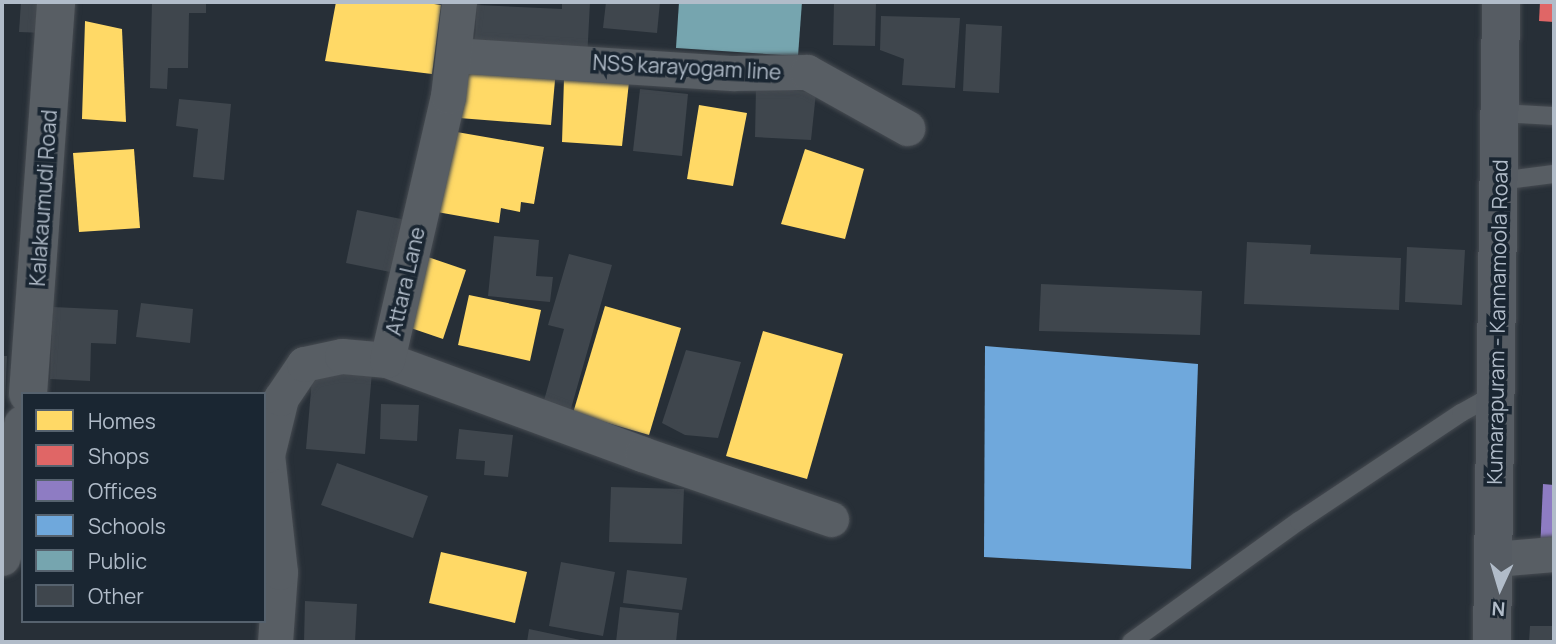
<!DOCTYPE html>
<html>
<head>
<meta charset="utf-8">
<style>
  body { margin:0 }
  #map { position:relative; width:1556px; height:644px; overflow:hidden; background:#272f37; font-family:Manrope,sans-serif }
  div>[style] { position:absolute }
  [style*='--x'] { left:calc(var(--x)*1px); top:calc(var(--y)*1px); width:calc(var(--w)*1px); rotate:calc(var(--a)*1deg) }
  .homes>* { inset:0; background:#ffd966 }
  .shops>* { inset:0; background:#e06666 }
  .offices>* { inset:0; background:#8e7cc3 }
  .schools>* { inset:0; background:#6fa8dc }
  .public>* { inset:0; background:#76a5af }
  .building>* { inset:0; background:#3f464d }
  .roads { filter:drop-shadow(0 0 2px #464b51) drop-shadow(0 0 2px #464b51) }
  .service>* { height:18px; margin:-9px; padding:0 9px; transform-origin:9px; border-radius:9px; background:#585e64 }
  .minor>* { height:35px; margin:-17.5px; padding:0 17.5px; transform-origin:17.5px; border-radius:17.5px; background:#585e64 }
  .tertiary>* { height:38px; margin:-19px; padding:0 19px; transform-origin:19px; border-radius:19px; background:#585e64 }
  .secondary>* { height:38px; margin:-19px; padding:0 19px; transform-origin:19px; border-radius:19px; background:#565c63 }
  span { translate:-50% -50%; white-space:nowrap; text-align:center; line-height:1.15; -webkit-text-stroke:7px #1a2632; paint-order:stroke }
  .street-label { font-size:21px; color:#b1bcc9 }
  .frame { position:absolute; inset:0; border:4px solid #b1bcc9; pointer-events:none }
  .legend { position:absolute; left:21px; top:392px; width:245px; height:231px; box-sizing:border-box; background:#1a2632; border:2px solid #56626e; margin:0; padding:9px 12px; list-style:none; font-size:21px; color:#b1bcc9 }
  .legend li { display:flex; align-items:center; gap:14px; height:35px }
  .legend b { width:35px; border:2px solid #56626e }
  .north { position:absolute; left:1465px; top:553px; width:70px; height:70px; -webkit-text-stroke:5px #1a2632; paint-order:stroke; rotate:184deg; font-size:19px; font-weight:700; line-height:28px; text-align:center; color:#b1bcc9 }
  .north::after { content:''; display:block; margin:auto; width:24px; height:32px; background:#b1bcc9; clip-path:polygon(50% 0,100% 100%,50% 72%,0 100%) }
</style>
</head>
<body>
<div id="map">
  <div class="homes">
    <div style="clip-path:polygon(336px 2px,420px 2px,441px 5px,432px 74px,325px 61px)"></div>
    <div style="clip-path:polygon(85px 21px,122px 29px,126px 122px,82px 119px)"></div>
    <div style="clip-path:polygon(463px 61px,556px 69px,551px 125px,459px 118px)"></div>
    <div style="clip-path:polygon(564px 78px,629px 82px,622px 146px,562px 142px)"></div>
    <div style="clip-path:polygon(699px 105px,747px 113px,733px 186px,687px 179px)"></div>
    <div style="clip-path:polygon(451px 131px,544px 147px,534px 204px,521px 202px,520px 212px,501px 208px,499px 223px,437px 212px)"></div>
    <div style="clip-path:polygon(134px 149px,140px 228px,79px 232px,73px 153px)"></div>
    <div style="clip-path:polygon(805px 149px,864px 169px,845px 239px,781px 224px)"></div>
    <div style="clip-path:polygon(425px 256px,466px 270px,443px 339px,402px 325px)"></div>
    <div style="clip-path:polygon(469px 295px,541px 310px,530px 361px,458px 345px)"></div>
    <div style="clip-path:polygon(605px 306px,681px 328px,649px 435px,573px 413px)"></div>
    <div style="clip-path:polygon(763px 331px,843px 354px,807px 479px,726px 456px)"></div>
    <div style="clip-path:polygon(441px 552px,527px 572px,515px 623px,429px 603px)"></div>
  </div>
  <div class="shops">
    <div style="clip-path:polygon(1540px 2px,1554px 2px,1554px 22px,1539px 21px)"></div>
  </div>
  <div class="offices">
    <div style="clip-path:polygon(1543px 484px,1554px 485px,1554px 552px,1540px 551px)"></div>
  </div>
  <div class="schools">
    <div style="clip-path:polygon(985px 346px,1198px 364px,1191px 569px,984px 557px)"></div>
  </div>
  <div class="public">
    <div style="clip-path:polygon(679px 2px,802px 2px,798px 56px,676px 48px)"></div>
  </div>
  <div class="building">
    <div style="clip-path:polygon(21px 2px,47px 2px,45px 33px,19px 32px)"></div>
    <div style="clip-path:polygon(152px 2px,206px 2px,206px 13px,189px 13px,188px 68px,168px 68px,167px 89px,150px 88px)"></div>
    <div style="clip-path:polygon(562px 2px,590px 2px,587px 60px,474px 53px,477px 5px,562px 9px)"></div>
    <div style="clip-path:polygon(606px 2px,660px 2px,657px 33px,603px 28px)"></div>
    <div style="clip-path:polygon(834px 2px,876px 2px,875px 46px,833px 45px)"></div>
    <div style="clip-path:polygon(881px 16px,960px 18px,955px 88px,902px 85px,904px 59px,880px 50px)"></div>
    <div style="clip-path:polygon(966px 24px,1002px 26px,999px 93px,963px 91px)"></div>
    <div style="clip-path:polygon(756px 86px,816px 93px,811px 140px,755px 137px)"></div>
    <div style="clip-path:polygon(640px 89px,688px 94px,682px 156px,633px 151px)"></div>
    <div style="clip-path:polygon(179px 99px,231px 104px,224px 180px,193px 177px,198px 129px,176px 126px)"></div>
    <div style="clip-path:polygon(357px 210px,406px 220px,395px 273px,346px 263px)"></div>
    <div style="clip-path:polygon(494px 236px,539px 240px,536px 276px,553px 277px,550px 302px,488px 296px)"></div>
    <div style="clip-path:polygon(1247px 242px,1311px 245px,1310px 254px,1401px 258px,1399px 310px,1244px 304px)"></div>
    <div style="clip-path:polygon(1407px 247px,1465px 250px,1462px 305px,1405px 302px)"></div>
    <div style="clip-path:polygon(569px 254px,612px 265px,570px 412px,543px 404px,564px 329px,548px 325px)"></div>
    <div style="clip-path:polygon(1041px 284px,1202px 291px,1200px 335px,1039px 331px)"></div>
    <div style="clip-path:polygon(141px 303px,193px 309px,190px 343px,136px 337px)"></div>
    <div style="clip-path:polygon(53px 307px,118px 310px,116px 344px,91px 343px,90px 381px,50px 379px)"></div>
    <div style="clip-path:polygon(686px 350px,741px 362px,718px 438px,685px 435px,662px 423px)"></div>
    <div style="clip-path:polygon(2px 356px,7px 356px,4px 425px,2px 425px)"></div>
    <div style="clip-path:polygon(313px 367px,372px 372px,365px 454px,306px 449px)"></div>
    <div style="clip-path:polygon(381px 404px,419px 405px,417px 441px,380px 439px)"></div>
    <div style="clip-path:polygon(459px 429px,513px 435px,508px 477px,484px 475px,485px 461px,456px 459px)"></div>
    <div style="clip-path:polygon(337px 463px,428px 496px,413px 538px,321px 505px)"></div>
    <div style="clip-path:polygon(611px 487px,684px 489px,682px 544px,609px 542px)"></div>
    <div style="clip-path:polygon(561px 562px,615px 572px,603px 636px,549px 626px)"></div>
    <div style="clip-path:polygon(627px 570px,687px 578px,682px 610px,623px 603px)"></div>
    <div style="clip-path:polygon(305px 601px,357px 604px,355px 642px,304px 642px)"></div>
    <div style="clip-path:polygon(620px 607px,679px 613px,676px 642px,616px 642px)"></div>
    <div style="clip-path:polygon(1530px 626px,1554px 626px,1554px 642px,1529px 642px)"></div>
    <div style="clip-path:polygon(529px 629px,585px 641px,585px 642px,527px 642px)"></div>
  </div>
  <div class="roads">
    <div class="service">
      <div style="--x:1500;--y:113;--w:54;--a:3.2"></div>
      <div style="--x:1499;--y:181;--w:55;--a:-7.3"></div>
      <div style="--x:1131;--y:642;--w:207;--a:-35.8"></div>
      <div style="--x:1299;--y:521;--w:195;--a:-33.7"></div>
      <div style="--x:1461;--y:413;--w:41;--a:-29.1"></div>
    </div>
    <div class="minor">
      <div style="--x:453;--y:55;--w:282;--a:3.7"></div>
      <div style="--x:734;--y:73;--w:73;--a:-0.8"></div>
      <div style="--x:807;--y:72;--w:115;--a:29.2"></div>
      <div style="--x:387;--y:360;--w:272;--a:20.2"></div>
      <div style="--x:642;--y:454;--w:200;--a:19"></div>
      <div style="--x:1494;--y:559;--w:60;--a:-4.8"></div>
      <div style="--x:275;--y:642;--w:70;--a:-85.9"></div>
      <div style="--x:280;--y:572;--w:118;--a:-96.3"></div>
      <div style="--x:267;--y:455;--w:59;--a:-76.2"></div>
      <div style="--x:281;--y:398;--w:41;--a:-55.9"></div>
      <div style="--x:304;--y:364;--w:39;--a:-12"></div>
      <div style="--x:342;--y:356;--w:45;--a:5.1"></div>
      <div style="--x:387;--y:360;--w:271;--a:-77"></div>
      <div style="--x:448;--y:96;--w:95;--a:-83.3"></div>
    </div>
    <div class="tertiary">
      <div style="--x:28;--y:394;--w:393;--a:-85.9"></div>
      <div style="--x:2;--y:557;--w:134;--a:-81"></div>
    </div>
    <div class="secondary">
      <div style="--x:1492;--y:642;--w:640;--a:-89.19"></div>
    </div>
  </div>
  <div class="street-label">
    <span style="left:687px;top:67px;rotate:3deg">NSS karayogam line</span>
    <span style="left:43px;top:198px;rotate:-86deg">Kalakaumudi Road</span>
    <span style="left:405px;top:281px;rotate:-77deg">Attara Lane</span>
    <span style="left:1497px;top:322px;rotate:-89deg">Kumarapuram - Kannamoola Road</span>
  </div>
  <div class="frame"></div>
  <ul class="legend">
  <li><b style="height:19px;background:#ffd966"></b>Homes</li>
  <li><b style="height:19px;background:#e06666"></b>Shops</li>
  <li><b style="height:19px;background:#8e7cc3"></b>Offices</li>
  <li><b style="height:19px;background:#6fa8dc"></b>Schools</li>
  <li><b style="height:19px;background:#76a5af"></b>Public</li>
  <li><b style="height:19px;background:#3f464d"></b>Other</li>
  </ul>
  <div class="north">N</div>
</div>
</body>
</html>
